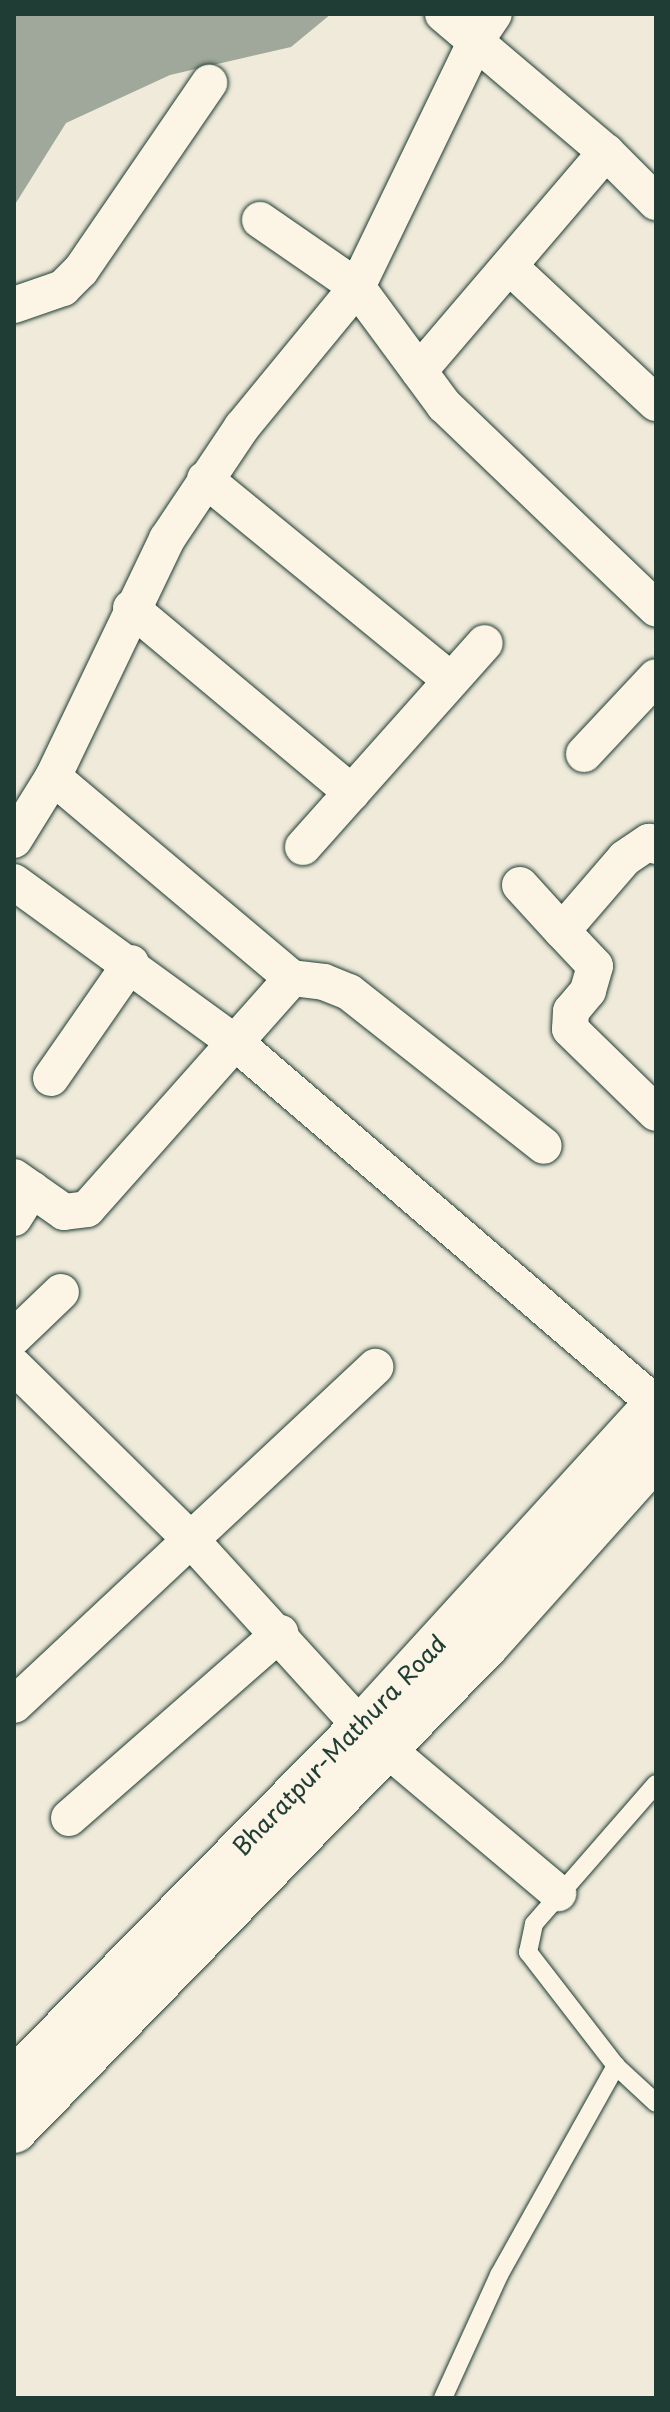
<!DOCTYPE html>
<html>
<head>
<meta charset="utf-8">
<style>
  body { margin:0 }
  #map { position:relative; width:670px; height:2412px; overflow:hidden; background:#efeada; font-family:"Playpen Sans",sans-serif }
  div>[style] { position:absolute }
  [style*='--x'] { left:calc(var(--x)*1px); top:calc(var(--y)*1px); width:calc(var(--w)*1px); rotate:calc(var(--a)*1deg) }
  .water>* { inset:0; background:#9fa89a }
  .roads { filter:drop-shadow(0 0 2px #1f3d34) drop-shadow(0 0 2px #1f3d34) }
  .service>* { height:18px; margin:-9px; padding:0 9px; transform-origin:9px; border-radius:9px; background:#fcf5e5 }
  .minor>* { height:36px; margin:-18px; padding:0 18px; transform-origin:18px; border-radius:18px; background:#fcf5e5 }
  .trunk>* { height:44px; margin:-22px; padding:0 22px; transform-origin:22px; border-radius:22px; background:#fcf5e5 }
  span { translate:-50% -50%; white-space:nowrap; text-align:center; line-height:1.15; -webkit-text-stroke:8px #fcf5e5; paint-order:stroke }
  .street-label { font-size:24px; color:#1f3d34 }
  .frame { position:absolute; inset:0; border:16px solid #1f3d34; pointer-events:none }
</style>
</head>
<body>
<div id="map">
  <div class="water">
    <div style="clip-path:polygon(14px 14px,331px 14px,291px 47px,170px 75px,66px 123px,14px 206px)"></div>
  </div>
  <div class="roads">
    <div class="service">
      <div style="--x:656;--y:1784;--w:186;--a:131.1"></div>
      <div style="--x:534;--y:1924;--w:29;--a:102"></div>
      <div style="--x:528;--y:1952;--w:144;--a:52.3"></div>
      <div style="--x:616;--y:2066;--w:54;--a:42.8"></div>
      <div style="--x:443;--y:2398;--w:135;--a:-65.5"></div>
      <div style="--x:499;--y:2275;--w:240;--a:-60.8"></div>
    </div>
    <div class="minor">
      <div style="--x:443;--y:14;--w:214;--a:40.3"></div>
      <div style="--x:606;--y:152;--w:71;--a:45"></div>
      <div style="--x:260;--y:220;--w:118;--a:34.6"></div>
      <div style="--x:357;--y:287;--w:147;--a:53.6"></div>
      <div style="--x:444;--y:405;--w:294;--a:43.8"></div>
      <div style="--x:509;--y:266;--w:201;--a:43"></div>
      <div style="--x:14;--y:305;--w:52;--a:-19.1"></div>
      <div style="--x:63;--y:288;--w:25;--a:-45"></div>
      <div style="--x:81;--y:270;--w:227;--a:-55.6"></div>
      <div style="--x:419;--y:371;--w:288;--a:-49.5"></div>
      <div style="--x:205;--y:479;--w:315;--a:39.3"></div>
      <div style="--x:131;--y:608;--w:288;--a:39.9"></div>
      <div style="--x:584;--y:754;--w:105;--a:-46.9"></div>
      <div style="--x:53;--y:777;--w:312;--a:40.1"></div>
      <div style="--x:14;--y:840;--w:74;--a:-58.2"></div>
      <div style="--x:53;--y:777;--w:264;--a:-64.4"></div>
      <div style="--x:167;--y:539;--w:135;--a:-56.2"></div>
      <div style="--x:242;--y:427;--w:181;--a:-50.6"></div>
      <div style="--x:357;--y:287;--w:276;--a:-64.2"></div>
      <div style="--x:477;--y:39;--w:30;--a:-56"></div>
      <div style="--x:303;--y:847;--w:273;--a:-48.3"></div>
      <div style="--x:14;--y:882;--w:276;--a:36"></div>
      <div style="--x:237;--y:1044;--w:552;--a:40.67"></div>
      <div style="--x:520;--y:885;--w:62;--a:47.6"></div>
      <div style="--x:562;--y:931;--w:96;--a:-49.2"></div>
      <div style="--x:625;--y:858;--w:29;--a:-34"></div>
      <div style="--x:649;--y:842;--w:8;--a:30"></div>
      <div style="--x:562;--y:931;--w:48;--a:46.7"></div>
      <div style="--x:595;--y:966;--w:26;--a:106"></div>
      <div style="--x:588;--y:991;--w:26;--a:130"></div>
      <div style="--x:571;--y:1011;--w:18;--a:93"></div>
      <div style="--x:570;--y:1029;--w:120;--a:44.3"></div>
      <div style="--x:51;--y:1078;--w:140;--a:-55.2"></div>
      <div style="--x:14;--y:1177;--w:61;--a:35"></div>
      <div style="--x:64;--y:1212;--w:23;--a:-7"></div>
      <div style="--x:87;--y:1209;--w:309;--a:-48.4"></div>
      <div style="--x:292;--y:978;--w:32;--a:7"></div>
      <div style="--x:324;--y:982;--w:27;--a:22"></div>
      <div style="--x:349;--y:992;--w:248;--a:38.3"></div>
      <div style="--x:14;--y:1218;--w:34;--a:-58"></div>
      <div style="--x:14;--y:1337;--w:65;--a:-43.8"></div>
      <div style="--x:14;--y:1366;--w:250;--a:44.5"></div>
      <div style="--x:192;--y:1541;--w:251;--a:47.7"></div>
      <div style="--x:14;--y:1705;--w:495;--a:-43.1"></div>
      <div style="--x:387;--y:1749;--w:224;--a:40.1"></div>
      <div style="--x:69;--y:1818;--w:281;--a:-41.2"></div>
    </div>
    <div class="trunk">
      <div style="--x:14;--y:2080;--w:495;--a:-45.5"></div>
      <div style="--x:361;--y:1727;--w:437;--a:-47.6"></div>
      <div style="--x:14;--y:2131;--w:680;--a:-45.78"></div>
      <div style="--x:488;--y:1644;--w:252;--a:-48.2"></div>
    </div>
  </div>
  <div class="street-label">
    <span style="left:339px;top:1745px;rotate:-46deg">Bharatpur-Mathura Road</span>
  </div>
  <div class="frame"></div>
</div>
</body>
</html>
